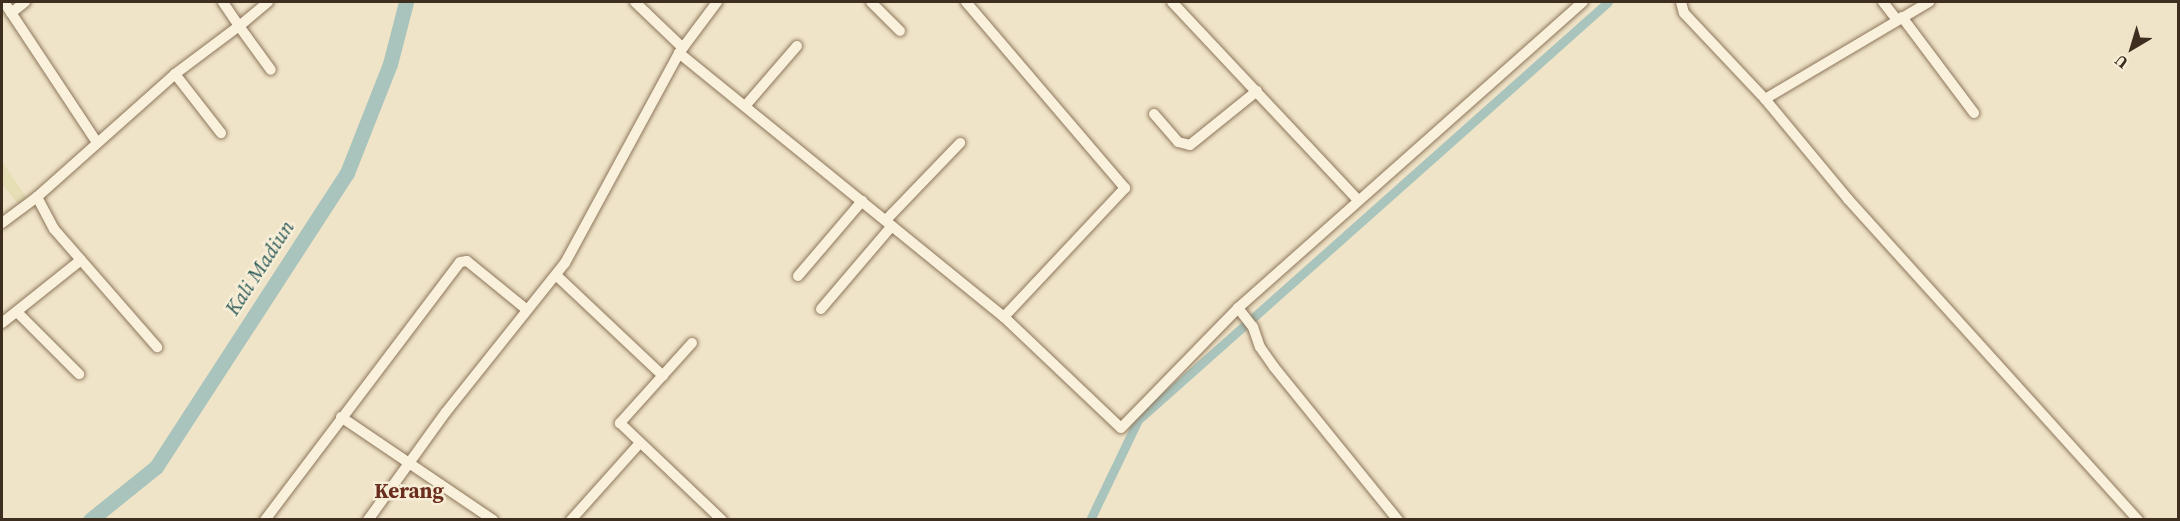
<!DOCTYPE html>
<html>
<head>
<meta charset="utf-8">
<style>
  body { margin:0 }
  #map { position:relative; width:2180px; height:521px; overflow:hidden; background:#f0e4c8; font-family:"Source Serif 4",serif }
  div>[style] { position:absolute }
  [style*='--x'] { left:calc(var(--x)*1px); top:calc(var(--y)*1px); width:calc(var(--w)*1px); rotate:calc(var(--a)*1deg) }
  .farmland>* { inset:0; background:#e6deb5 }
  .canal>* { height:9px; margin:-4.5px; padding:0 4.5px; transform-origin:4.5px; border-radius:4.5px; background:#a9c4bc }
  .river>* { height:15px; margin:-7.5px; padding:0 7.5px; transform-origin:7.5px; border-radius:7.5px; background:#a9c4bc }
  .roads { filter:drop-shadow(0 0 2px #8d765c) drop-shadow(0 0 2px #8d765c) }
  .minor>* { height:10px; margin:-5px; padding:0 5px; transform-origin:5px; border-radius:5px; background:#faf1dc }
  span { translate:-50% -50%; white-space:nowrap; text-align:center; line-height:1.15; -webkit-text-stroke:5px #f7eed8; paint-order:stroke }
  .water-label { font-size:20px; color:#2f5d5a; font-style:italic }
  .quarter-label { font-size:21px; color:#6b2e1e; font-weight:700 }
  .frame { position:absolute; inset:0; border:3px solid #3d2e20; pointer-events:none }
  .north { position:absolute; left:2102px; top:18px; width:60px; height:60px; -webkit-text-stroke:4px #f7eed8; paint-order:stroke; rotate:218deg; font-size:16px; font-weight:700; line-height:24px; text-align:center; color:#3d2e20 }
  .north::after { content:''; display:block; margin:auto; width:21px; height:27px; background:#3d2e20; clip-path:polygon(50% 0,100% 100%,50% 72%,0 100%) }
</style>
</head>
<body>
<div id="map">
  <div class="farmland">
    <div style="clip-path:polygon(2px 161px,27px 199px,18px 204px,2px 184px)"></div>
  </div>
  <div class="canal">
    <div style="--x:1090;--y:520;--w:111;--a:-64.4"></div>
    <div style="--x:1138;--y:420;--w:629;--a:-41.65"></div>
  </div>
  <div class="river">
    <div style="--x:90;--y:520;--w:85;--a:-38.8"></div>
    <div style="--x:156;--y:467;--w:351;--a:-57"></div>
    <div style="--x:347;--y:173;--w:117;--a:-68.5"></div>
    <div style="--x:390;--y:64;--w:64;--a:-75.5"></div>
  </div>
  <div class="roads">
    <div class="minor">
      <div style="--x:4;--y:2;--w:167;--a:56.5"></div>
      <div style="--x:268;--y:2;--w:38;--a:140"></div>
      <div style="--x:239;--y:26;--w:54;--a:54"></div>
      <div style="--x:635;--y:2;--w:66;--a:43.8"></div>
      <div style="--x:871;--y:2;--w:41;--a:45"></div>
      <div style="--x:966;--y:2;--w:245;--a:49.5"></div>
      <div style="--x:1125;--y:188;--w:177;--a:133.2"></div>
      <div style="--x:1172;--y:2;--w:272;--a:46.8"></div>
      <div style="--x:1681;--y:2;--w:11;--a:75"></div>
      <div style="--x:1684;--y:13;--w:118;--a:46.7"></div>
      <div style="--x:1765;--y:99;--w:130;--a:50.3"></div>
      <div style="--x:1848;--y:199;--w:433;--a:47.9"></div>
      <div style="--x:1883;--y:2;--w:23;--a:52"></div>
      <div style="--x:11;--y:13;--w:18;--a:-38"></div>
      <div style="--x:1902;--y:17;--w:120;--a:53.1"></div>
      <div style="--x:679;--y:53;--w:419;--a:39.1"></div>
      <div style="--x:1004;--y:317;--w:161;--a:43.5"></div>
      <div style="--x:1121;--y:428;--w:168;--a:-45.7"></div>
      <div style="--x:1238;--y:308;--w:461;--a:-41.6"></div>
      <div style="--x:175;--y:74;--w:75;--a:52.1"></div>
      <div style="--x:1765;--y:99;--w:191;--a:-30.6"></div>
      <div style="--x:746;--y:105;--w:78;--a:-49.2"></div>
      <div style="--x:1154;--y:114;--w:37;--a:49"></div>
      <div style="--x:1178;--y:142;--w:12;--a:14"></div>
      <div style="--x:1190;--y:145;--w:86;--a:-38.9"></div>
      <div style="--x:37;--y:197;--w:36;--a:62"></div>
      <div style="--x:54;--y:229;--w:157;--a:48.9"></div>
      <div style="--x:886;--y:220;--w:107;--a:-46.1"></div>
      <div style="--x:2;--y:223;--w:44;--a:-36.6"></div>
      <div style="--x:37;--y:197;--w:185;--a:-41.7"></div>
      <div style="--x:175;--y:74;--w:80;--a:-36.9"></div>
      <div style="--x:239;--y:26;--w:29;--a:-124"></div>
      <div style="--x:556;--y:275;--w:147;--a:43.3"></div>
      <div style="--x:798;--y:276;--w:99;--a:-49.5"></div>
      <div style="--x:1238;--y:308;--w:24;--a:52"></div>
      <div style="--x:1253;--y:327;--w:21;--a:71"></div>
      <div style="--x:1260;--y:347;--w:24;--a:55"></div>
      <div style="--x:1274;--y:367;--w:197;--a:51"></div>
      <div style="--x:821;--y:309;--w:109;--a:-49.5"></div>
      <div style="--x:17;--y:312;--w:88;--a:45"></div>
      <div style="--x:2;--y:323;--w:101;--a:-38.6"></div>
      <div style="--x:692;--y:343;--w:108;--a:132"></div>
      <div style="--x:620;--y:423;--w:141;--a:43.6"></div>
      <div style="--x:341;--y:417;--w:184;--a:34.1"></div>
      <div style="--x:265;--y:520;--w:323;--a:-52.9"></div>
      <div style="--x:460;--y:262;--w:7;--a:-8"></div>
      <div style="--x:467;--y:261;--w:77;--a:39.2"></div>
      <div style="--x:368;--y:520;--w:133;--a:-54.2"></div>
      <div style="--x:446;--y:412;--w:191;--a:-51.4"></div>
      <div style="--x:565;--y:263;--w:239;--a:-61.5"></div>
      <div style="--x:679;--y:53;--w:64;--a:-53.3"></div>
      <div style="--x:571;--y:520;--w:102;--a:-48.2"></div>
    </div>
  </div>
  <div class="water-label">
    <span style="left:260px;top:268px;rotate:-57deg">Kali Madiun</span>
  </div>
  <div class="quarter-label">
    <span style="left:409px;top:491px">Kerang</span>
  </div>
  <div class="frame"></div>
  <div class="north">U</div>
</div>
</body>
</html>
